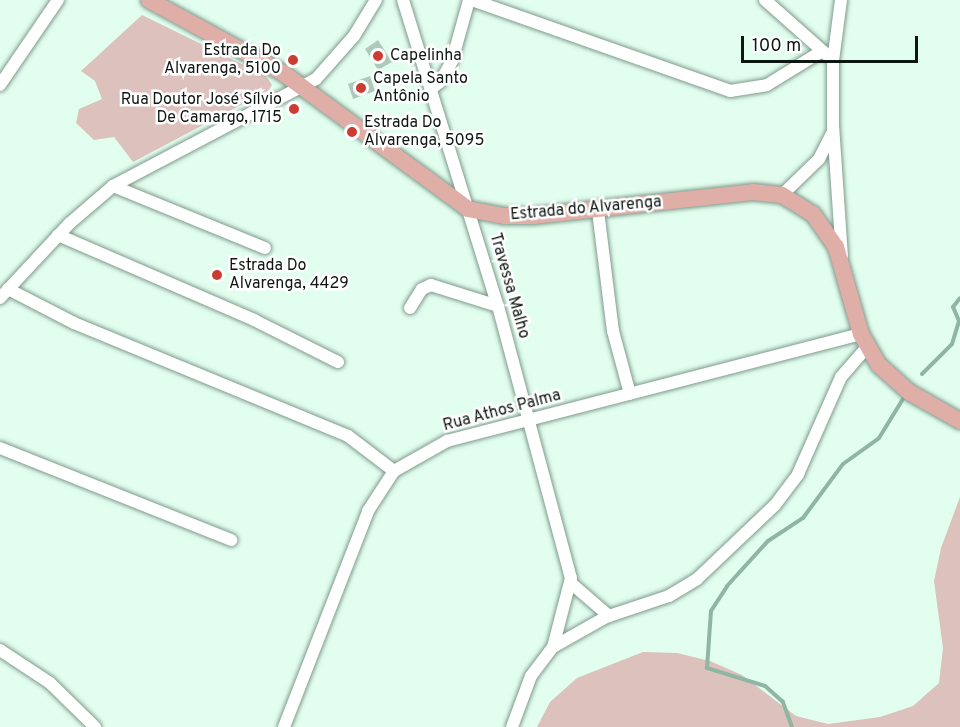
<!DOCTYPE html>
<html>
<head>
<meta charset="utf-8">
<style>
  body { margin:0 }
  #map { position:relative; width:960px; height:727px; overflow:hidden; background:#e1feef; font-family:Overpass,sans-serif }
  div>[style] { position:absolute }
  [style*='--x'] { left:calc(var(--x)*1px); top:calc(var(--y)*1px); width:calc(var(--w)*1px); rotate:calc(var(--a)*1deg) }
  .green>* { inset:0; background:#ddc1bc }
  .stream>* { height:4px; margin:-2px; padding:0 2px; transform-origin:2px; border-radius:2px; background:#8fb5a3 }
  .building>* { inset:0; background:#afcabc }
  .roads { filter:drop-shadow(0 0 2px #809a8d) drop-shadow(0 0 2px #809a8d) }
  .minor>* { height:12px; margin:-6px; padding:0 6px; transform-origin:6px; border-radius:6px; background:#fff }
  .major>* { height:16px; margin:-8px; padding:0 8px; transform-origin:8px; border-radius:8px; background:#dfaea7 }
  .dots>* { width:16px; height:16px; translate:-50% -50%; box-sizing:border-box; border:3px solid #fff; border-radius:50% }
  span { translate:-50% -50%; white-space:nowrap; text-align:center; line-height:1.15; -webkit-text-stroke:5px #fff; paint-order:stroke }
  .poi-label { font-size:16px; color:#0d1712 }
  .right { translate:-100% -50%; text-align:right }
  .left { translate:0 -50%; text-align:left }
  .street-label { font-size:16px; color:#0d1712 }
  .scale { position:absolute; left:741px; top:36px; width:177px; height:27px; box-sizing:border-box; border:3px solid #0d1712; border-top:0; padding-left:8px; font-size:18px; line-height:21px; white-space:nowrap; color:#0d1712; -webkit-text-stroke:4px #fff; paint-order:stroke }
</style>
</head>
<body>
<div id="map">
  <div class="green">
    <div style="clip-path:polygon(142px 15px,266px 76px,272px 85px,269px 90px,133px 162px,114px 137px,94px 140px,76px 123px,79px 109px,102px 99px,95px 81px,81px 71px)"></div>
    <div style="clip-path:polygon(960px 497px,960px 727px,537px 727px,550px 702px,577px 678px,643px 652px,677px 653px,710px 661px,742px 675px,796px 716px,828px 724px,880px 717px,913px 706px,939px 683px,943px 648px,934px 581px,941px 548px)"></div>
  </div>
  <div class="stream">
    <div style="--x:922;--y:374;--w:42;--a:-45"></div>
    <div style="--x:952;--y:344;--w:24;--a:-73"></div>
    <div style="--x:959;--y:321;--w:15;--a:-113"></div>
    <div style="--x:953;--y:307;--w:11;--a:-52"></div>
    <div style="--x:792;--y:727;--w:27;--a:-110"></div>
    <div style="--x:783;--y:702;--w:24;--a:-138"></div>
    <div style="--x:765;--y:686;--w:61;--a:-162.8"></div>
    <div style="--x:707;--y:668;--w:57;--a:-86"></div>
    <div style="--x:711;--y:611;--w:30;--a:-57"></div>
    <div style="--x:727;--y:586;--w:61;--a:-47.7"></div>
    <div style="--x:768;--y:541;--w:42;--a:-33.3"></div>
    <div style="--x:803;--y:518;--w:67;--a:-53.5"></div>
    <div style="--x:843;--y:464;--w:44;--a:-35.8"></div>
    <div style="--x:879;--y:438;--w:46;--a:-58.4"></div>
  </div>
  <div class="building">
    <div style="clip-path:polygon(378px 40px,392px 62px,378px 70px,365px 49px)"></div>
    <div style="clip-path:polygon(370px 76px,375px 91px,353px 99px,348px 84px)"></div>
  </div>
  <div class="roads">
    <div class="minor">
      <div style="--x:403;--y:0;--w:320;--a:72.8"></div>
      <div style="--x:498;--y:306;--w:282;--a:75"></div>
      <div style="--x:571;--y:578;--w:71;--a:104.6"></div>
      <div style="--x:472;--y:0;--w:274;--a:19.4"></div>
      <div style="--x:730;--y:91;--w:37;--a:-9"></div>
      <div style="--x:767;--y:85;--w:65;--a:-31.7"></div>
      <div style="--x:765;--y:0;--w:83;--a:41.6"></div>
      <div style="--x:841;--y:0;--w:62;--a:97.5"></div>
      <div style="--x:833;--y:61;--w:64;--a:90"></div>
      <div style="--x:833;--y:125;--w:131;--a:86.1"></div>
      <div style="--x:0;--y:85;--w:103;--a:-55.7"></div>
      <div style="--x:432;--y:88;--w:10;--a:-37"></div>
      <div style="--x:440;--y:82;--w:24;--a:-60"></div>
      <div style="--x:452;--y:61;--w:63;--a:-74.4"></div>
      <div style="--x:113;--y:186;--w:164;--a:22.2"></div>
      <div style="--x:782;--y:195;--w:52;--a:-44.2"></div>
      <div style="--x:819;--y:159;--w:28;--a:-63"></div>
      <div style="--x:598;--y:211;--w:121;--a:82.9"></div>
      <div style="--x:613;--y:331;--w:65;--a:74.9"></div>
      <div style="--x:58;--y:235;--w:214;--a:23.4"></div>
      <div style="--x:254;--y:320;--w:94;--a:26.6"></div>
      <div style="--x:8;--y:289;--w:74;--a:27.3"></div>
      <div style="--x:74;--y:323;--w:296;--a:22.4"></div>
      <div style="--x:348;--y:436;--w:58;--a:37.3"></div>
      <div style="--x:0;--y:298;--w:103;--a:-47"></div>
      <div style="--x:70;--y:223;--w:57;--a:-40.7"></div>
      <div style="--x:113;--y:186;--w:229;--a:-27.8"></div>
      <div style="--x:316;--y:79;--w:57;--a:-48.5"></div>
      <div style="--x:354;--y:36;--w:42;--a:-58.6"></div>
      <div style="--x:410;--y:308;--w:22;--a:-58"></div>
      <div style="--x:422;--y:289;--w:10;--a:-24"></div>
      <div style="--x:431;--y:285;--w:70;--a:17.4"></div>
      <div style="--x:0;--y:448;--w:249;--a:21.7"></div>
      <div style="--x:572;--y:584;--w:49;--a:40.9"></div>
      <div style="--x:0;--y:650;--w:60;--a:33.4"></div>
      <div style="--x:50;--y:683;--w:63;--a:44.4"></div>
      <div style="--x:284;--y:727;--w:232;--a:-68.7"></div>
      <div style="--x:368;--y:511;--w:48;--a:-57"></div>
      <div style="--x:394;--y:471;--w:61;--a:-29.5"></div>
      <div style="--x:447;--y:441;--w:428;--a:-14.5"></div>
      <div style="--x:512;--y:727;--w:54;--a:-69.6"></div>
      <div style="--x:531;--y:676;--w:36;--a:-53"></div>
      <div style="--x:553;--y:647;--w:61;--a:-29.5"></div>
      <div style="--x:606;--y:617;--w:66;--a:-18.4"></div>
      <div style="--x:669;--y:596;--w:33;--a:-31"></div>
      <div style="--x:697;--y:579;--w:108;--a:-43.5"></div>
      <div style="--x:775;--y:505;--w:39;--a:-53"></div>
      <div style="--x:798;--y:474;--w:106;--a:-66.1"></div>
      <div style="--x:841;--y:377;--w:38;--a:-49"></div>
    </div>
    <div class="major">
      <div style="--x:149;--y:0;--w:153;--a:28.6"></div>
      <div style="--x:283;--y:73;--w:230;--a:36.3"></div>
      <div style="--x:468;--y:209;--w:38;--a:11"></div>
      <div style="--x:505;--y:216;--w:28;--a:0"></div>
      <div style="--x:533;--y:216;--w:221;--a:-6.2"></div>
      <div style="--x:753;--y:192;--w:29;--a:6"></div>
      <div style="--x:782;--y:195;--w:36;--a:32"></div>
      <div style="--x:813;--y:214;--w:40;--a:55.1"></div>
      <div style="--x:836;--y:247;--w:91;--a:74"></div>
      <div style="--x:861;--y:334;--w:36;--a:60"></div>
      <div style="--x:879;--y:365;--w:40;--a:42"></div>
      <div style="--x:909;--y:392;--w:59;--a:29.6"></div>
    </div>
  </div>
  <div class="dots">
    <div style="left:378px;top:56px;background:#ca3d30"></div>
    <div style="left:293px;top:60px;background:#ca3d30"></div>
    <div style="left:361px;top:88px;background:#ca3d30"></div>
    <div style="left:294px;top:109px;background:#ca3d30"></div>
    <div style="left:352px;top:132px;background:#ca3d30"></div>
    <div style="left:217px;top:275px;background:#ca3d30"></div>
  </div>
  <div class="poi-label">
    <span class="right" style="left:281px;top:60px">Estrada Do<br>Alvarenga, 5100</span>
    <span class="left" style="left:390px;top:56px">Capelinha</span>
    <span class="left" style="left:373px;top:88px">Capela Santo<br>Antônio</span>
    <span class="right" style="left:282px;top:109px">Rua Doutor José Sílvio<br>De Camargo, 1715</span>
    <span class="left" style="left:364px;top:132px">Estrada Do<br>Alvarenga, 5095</span>
    <span class="left" style="left:229px;top:275px">Estrada Do<br>Alvarenga, 4429</span>
  </div>
  <div class="street-label">
    <span style="left:586px;top:209px;rotate:-5deg">Estrada do Alvarenga</span>
    <span style="left:509px;top:286px;rotate:74deg">Travessa Malho</span>
    <span style="left:502px;top:411px;rotate:-15deg">Rua Athos Palma</span>
  </div>
  <div class="scale">100 m</div>
</div>
</body>
</html>
